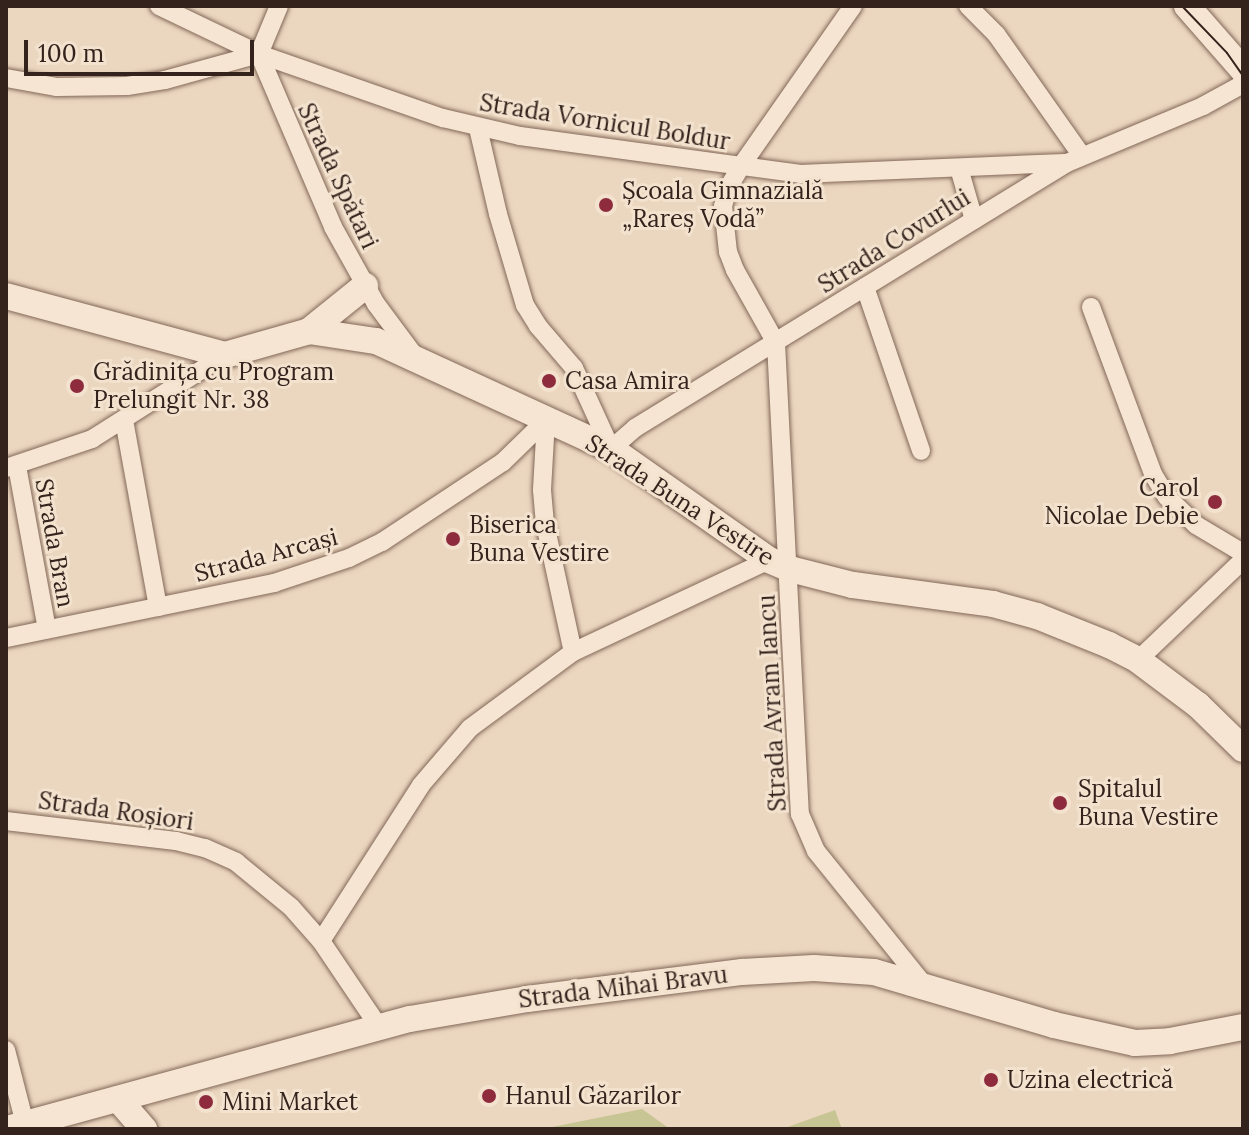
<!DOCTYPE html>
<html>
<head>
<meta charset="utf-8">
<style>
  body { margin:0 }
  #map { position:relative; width:1249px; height:1135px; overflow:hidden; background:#ebd6bf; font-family:Lora,serif }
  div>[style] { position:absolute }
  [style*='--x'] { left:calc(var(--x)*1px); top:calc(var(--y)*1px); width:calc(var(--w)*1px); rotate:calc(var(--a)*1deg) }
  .green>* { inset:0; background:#c8c594 }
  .roads { filter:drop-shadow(0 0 2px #826859) drop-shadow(0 0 2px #826859) }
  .street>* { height:18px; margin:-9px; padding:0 9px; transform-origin:9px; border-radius:9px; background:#f6e5d2 }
  .secondary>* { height:26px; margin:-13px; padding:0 13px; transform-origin:13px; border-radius:13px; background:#f6e5d2 }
  .tram>* { height:2px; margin:-1px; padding:0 1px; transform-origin:1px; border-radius:1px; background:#33231c }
  .dots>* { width:22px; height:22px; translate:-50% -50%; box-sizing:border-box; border:4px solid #f3e2ce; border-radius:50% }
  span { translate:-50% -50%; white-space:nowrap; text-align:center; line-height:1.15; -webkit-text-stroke:6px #f3e2ce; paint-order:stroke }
  .street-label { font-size:24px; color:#33231c }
  .poi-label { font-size:24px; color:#33231c }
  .left { translate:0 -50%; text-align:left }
  .right { translate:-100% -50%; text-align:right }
  .frame { position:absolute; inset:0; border:8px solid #33231c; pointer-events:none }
  .scale { position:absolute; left:24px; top:40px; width:230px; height:36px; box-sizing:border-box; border:4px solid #33231c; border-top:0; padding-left:10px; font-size:24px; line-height:28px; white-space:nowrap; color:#33231c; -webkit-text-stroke:6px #f3e2ce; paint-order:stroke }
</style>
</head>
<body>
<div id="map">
  <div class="green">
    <div style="clip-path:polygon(642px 1109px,670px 1129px,542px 1129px)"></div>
    <div style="clip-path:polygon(835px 1110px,842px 1129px,782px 1129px)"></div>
  </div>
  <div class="roads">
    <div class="street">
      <div style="--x:159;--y:6;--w:111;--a:25.6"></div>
      <div style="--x:259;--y:54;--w:195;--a:19.2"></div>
      <div style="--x:443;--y:118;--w:79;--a:13.2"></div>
      <div style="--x:520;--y:136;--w:283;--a:7.7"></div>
      <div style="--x:800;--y:174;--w:265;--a:-2.4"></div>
      <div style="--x:279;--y:6;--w:52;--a:112.6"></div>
      <div style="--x:259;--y:54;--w:188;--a:66.8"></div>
      <div style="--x:333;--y:227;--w:88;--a:60.8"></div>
      <div style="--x:376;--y:304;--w:64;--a:53.3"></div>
      <div style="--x:968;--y:6;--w:40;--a:45"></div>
      <div style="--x:996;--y:34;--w:149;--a:54.8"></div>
      <div style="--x:6;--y:78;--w:52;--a:10"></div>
      <div style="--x:57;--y:87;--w:70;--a:-0.8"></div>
      <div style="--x:127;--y:86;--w:38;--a:-9"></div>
      <div style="--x:165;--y:80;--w:98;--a:-15.5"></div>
      <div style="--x:478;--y:128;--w:88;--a:76.9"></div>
      <div style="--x:498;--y:214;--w:95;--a:73.5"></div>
      <div style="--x:525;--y:305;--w:25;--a:58"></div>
      <div style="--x:538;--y:326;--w:55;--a:49.4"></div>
      <div style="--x:574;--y:368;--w:89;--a:65.4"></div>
      <div style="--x:611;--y:449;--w:32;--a:-41"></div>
      <div style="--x:635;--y:428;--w:507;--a:-31.53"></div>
      <div style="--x:1067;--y:163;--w:147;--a:-22.7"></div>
      <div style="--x:1203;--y:106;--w:46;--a:-28.8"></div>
      <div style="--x:959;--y:168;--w:54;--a:73.9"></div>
      <div style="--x:865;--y:287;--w:173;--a:71.1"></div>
      <div style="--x:1091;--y:307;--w:178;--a:69.6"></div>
      <div style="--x:1153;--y:474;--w:27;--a:59"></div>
      <div style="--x:1167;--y:497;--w:40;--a:44"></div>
      <div style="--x:1196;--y:525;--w:55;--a:30.8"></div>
      <div style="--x:776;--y:343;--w:472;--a:87.1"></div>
      <div style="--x:800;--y:814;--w:40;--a:66.6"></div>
      <div style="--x:816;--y:851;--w:172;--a:51.1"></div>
      <div style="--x:776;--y:343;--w:84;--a:-119.3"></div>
      <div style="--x:735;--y:270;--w:19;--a:-111"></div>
      <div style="--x:728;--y:252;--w:46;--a:-96.2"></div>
      <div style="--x:723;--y:206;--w:19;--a:-74"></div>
      <div style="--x:728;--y:188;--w:26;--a:-59"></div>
      <div style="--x:741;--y:166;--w:195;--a:-55"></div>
      <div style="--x:124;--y:420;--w:190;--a:79.7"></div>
      <div style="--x:546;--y:420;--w:70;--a:93.3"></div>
      <div style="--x:542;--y:490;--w:34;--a:85"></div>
      <div style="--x:545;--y:524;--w:131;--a:77.7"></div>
      <div style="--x:17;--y:466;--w:166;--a:79.6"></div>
      <div style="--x:6;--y:468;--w:91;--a:-18.6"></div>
      <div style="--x:92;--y:439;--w:157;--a:-32.3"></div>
      <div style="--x:6;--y:638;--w:274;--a:-11.6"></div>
      <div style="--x:274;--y:583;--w:79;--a:-18.4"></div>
      <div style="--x:349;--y:558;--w:37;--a:-26"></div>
      <div style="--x:382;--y:542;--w:145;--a:-33.5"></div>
      <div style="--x:503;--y:462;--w:60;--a:-44.3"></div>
      <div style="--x:1138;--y:660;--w:145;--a:-43.6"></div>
      <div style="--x:6;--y:821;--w:171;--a:6.7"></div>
      <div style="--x:176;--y:841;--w:30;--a:14"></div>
      <div style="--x:205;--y:848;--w:34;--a:24"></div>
      <div style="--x:236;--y:862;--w:71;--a:39.3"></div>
      <div style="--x:291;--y:907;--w:45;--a:48.6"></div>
      <div style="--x:321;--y:941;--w:104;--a:56"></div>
      <div style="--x:321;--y:941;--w:185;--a:-57.3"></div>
      <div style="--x:421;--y:785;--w:75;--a:-49.3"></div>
      <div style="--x:470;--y:728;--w:128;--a:-36.4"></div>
      <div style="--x:573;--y:652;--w:217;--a:-25.1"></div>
      <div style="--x:6;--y:1050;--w:76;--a:75.6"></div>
    </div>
    <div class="secondary">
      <div style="--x:1187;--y:6;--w:85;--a:48.8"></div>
      <div style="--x:6;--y:296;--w:227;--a:15.1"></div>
      <div style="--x:225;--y:355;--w:87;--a:-15.9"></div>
      <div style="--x:309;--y:331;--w:68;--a:8.5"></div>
      <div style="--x:376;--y:341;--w:259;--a:24.7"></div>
      <div style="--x:611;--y:449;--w:193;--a:35.1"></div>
      <div style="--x:769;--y:560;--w:23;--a:23"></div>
      <div style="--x:790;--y:569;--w:65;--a:14.3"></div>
      <div style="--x:853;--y:585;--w:141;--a:7.7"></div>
      <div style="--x:993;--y:604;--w:46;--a:15.3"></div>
      <div style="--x:1037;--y:616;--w:78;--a:21.9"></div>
      <div style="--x:1109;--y:645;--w:33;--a:27"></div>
      <div style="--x:1138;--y:660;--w:75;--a:36.9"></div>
      <div style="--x:1198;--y:705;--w:63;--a:44.4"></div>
      <div style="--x:309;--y:331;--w:72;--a:-38.8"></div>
      <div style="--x:118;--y:1099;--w:40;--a:49"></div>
      <div style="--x:7;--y:1129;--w:418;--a:-15.3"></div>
      <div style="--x:410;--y:1019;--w:119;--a:-9.7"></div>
      <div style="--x:527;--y:999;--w:217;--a:-7.2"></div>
      <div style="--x:742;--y:972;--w:72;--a:-3.2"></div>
      <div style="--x:814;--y:968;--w:60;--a:3.8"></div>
      <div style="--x:874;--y:972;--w:188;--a:16.4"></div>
      <div style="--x:1054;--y:1025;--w:83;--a:12.5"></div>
      <div style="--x:1135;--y:1043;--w:35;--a:-3"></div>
      <div style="--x:1170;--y:1041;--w:74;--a:-10.9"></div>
    </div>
  </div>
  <div class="tram">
    <div style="--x:1182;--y:6;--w:65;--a:46.2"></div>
    <div style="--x:1227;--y:53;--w:28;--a:55"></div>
  </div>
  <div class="dots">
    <div style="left:606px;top:205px;background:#8e2c3e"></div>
    <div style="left:549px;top:381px;background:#8e2c3e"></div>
    <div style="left:77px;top:386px;background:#8e2c3e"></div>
    <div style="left:1215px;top:502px;background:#8e2c3e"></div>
    <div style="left:453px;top:539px;background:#8e2c3e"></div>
    <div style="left:1060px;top:803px;background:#8e2c3e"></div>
    <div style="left:991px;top:1080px;background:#8e2c3e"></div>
    <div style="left:489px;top:1096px;background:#8e2c3e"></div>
    <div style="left:206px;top:1102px;background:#8e2c3e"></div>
  </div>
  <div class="street-label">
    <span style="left:605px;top:122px;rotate:9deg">Strada Vornicul Boldur</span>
    <span style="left:338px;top:176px;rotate:65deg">Strada Spătari</span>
    <span style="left:894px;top:241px;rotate:-32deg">Strada Covurlui</span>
    <span style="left:680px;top:500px;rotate:33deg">Strada Buna Vestire</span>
    <span style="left:55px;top:543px;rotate:80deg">Strada Bran</span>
    <span style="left:266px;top:555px;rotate:-15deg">Strada Arcași</span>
    <span style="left:772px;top:703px;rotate:-93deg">Strada Avram Iancu</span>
    <span style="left:116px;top:811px;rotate:8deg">Strada Roșiori</span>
    <span style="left:623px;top:987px;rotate:-7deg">Strada Mihai Bravu</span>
  </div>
  <div class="poi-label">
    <span class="left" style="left:622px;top:205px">Școala Gimnazială<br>„Rareș Vodă”</span>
    <span class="left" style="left:93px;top:386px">Grădinița cu Program<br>Prelungit Nr. 38</span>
    <span class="left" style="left:565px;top:381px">Casa Amira</span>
    <span class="right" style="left:1199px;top:502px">Carol<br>Nicolae Debie</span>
    <span class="left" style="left:469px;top:539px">Biserica<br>Buna Vestire</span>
    <span class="left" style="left:1078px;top:803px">Spitalul<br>Buna Vestire</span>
    <span class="left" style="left:1007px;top:1080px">Uzina electrică</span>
    <span class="left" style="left:505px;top:1096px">Hanul Găzarilor</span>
    <span class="left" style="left:222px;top:1102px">Mini Market</span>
  </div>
  <div class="frame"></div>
  <div class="scale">100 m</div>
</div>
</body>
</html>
